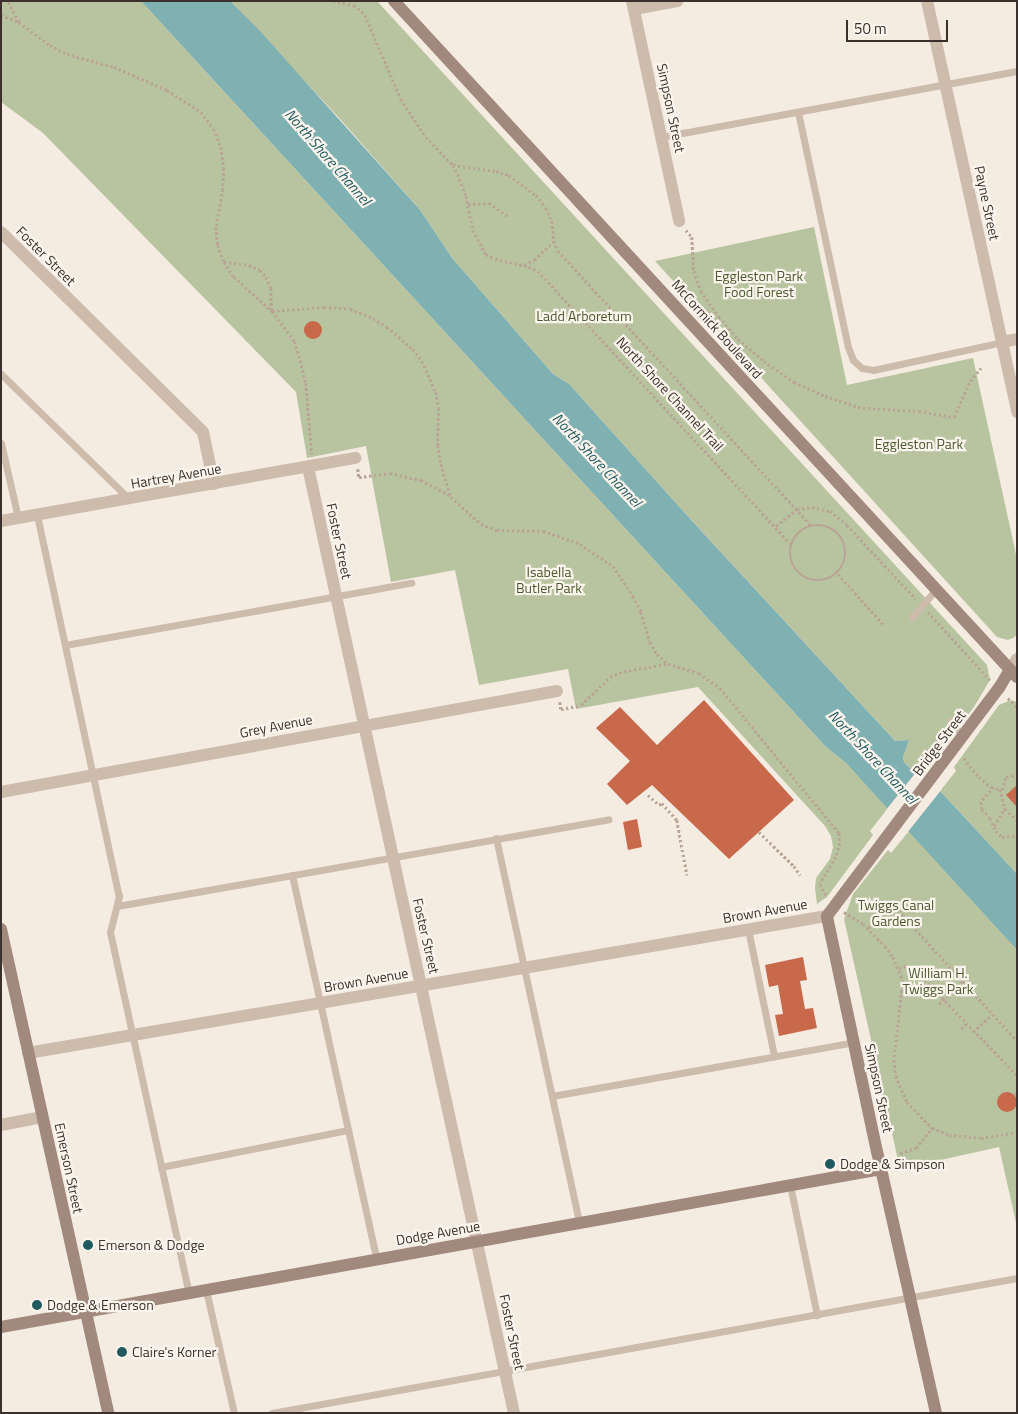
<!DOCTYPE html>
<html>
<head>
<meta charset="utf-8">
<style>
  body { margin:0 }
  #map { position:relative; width:1018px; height:1414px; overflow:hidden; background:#f4ebe1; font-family:"Titillium Web",sans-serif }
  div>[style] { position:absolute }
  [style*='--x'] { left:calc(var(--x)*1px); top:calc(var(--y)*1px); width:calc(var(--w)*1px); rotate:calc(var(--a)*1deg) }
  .green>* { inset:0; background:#b8c4a0 }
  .water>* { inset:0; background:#7fb0b2 }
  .pier>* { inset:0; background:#f4ebe1 }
  .building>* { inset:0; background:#c8694b }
  .round { border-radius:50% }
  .path>* { height:2.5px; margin-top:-1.25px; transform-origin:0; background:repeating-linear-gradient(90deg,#b9a596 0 2.5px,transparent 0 5px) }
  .path>.ring { margin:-1.25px; padding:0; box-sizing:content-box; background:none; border:2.5px solid #b9a596; border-radius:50% }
  .lane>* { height:7px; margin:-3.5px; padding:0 3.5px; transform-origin:3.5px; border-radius:3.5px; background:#cdbbac }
  .street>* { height:12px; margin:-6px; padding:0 6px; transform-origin:6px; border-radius:6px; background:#cdbbac }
  .secondary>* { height:12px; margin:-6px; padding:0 6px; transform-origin:6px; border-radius:6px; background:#a18a7d }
  .dots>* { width:14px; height:14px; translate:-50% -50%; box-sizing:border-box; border:2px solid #fbf5ee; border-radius:50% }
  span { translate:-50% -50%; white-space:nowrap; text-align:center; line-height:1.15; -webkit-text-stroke:4.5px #fbf5ee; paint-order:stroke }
  .street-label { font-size:14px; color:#3b302b }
  .park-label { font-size:14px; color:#4a5a2e }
  .poi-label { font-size:14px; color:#3b302b }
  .left { translate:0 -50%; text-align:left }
  .water-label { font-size:15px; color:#1f5a5e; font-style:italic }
  .frame { position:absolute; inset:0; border:2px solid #3b302b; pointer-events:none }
  .scale { position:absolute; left:846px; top:20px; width:102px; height:22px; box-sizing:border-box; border:2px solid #3b302b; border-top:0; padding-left:6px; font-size:15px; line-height:18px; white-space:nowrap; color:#3b302b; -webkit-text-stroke:4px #fbf5ee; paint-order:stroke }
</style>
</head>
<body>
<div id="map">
  <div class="green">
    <div style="clip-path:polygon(1px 1px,141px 1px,826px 747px,846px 763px,888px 808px,870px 831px,873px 835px,827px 897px,817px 904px,815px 888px,816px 878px,830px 859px,833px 847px,831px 836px,825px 826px,698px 687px,576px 709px,568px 669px,479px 685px,455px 570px,391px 582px,366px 446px,307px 458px,296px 392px,43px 133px,1px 102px)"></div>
    <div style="clip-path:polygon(230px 1px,377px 1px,987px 665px,990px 680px,974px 707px,939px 752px,935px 748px,915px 773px,904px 762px,903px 757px,909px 740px,895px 741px,692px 521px,569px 384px,553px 374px,452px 258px,420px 210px,340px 119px)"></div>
    <div style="clip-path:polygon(814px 227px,847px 385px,973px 358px,1017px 559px,1017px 635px,1013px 638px,1008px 640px,997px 637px,655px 261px)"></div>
    <div style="clip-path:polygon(1011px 700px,1017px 702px,1017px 874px,940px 791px,956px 771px,954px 767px,999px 705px)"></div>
    <div style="clip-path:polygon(909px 831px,1017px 950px,1017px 1227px,999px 1147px,900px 1169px,844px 919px,853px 894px,888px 850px,891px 853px)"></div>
  </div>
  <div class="water">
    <div style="clip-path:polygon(141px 1px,230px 1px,260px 31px,420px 210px,452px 258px,553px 374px,569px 384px,692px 521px,895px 741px,909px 740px,903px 757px,904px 762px,915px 773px,940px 791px,1017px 874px,1017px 950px,846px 763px,826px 747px)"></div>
  </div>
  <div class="pier">
    <div style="clip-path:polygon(917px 771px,942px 789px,907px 833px,886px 810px)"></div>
  </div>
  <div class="building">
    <div class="round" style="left:304px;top:321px;width:18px;height:18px"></div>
    <div style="clip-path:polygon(704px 700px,794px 800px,729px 859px,652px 785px,627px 805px,607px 784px,630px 761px,596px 728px,620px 707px,657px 745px)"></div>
    <div style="clip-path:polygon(1017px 785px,1017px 807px,1006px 795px)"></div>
    <div style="clip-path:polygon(637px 819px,642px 847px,628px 850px,623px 822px)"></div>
    <div style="clip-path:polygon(803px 957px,807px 980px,800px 981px,805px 1009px,813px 1008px,817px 1028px,779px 1036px,775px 1015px,783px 1014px,778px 985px,769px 987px,765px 965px)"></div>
    <div class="round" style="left:997px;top:1092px;width:20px;height:20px"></div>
  </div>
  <div class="path">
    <div style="--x:333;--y:1;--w:21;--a:11"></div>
    <div style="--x:354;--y:5;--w:15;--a:42"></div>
    <div style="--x:365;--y:15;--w:91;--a:66.8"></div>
    <div style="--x:401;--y:99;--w:45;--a:56.7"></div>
    <div style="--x:426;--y:137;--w:39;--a:46"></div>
    <div style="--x:453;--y:165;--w:10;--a:61"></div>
    <div style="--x:458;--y:174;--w:23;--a:70"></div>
    <div style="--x:466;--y:196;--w:35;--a:78"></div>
    <div style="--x:473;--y:230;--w:27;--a:62"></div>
    <div style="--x:486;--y:254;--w:10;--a:29"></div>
    <div style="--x:495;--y:259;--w:30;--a:12"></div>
    <div style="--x:524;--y:265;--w:15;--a:23"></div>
    <div style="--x:538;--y:271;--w:372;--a:47.2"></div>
    <div style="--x:1;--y:15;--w:19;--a:21"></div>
    <div style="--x:19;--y:22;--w:24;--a:-120"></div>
    <div style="--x:19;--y:22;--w:39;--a:37"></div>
    <div style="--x:50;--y:45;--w:19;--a:28"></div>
    <div style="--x:67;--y:54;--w:49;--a:15.5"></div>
    <div style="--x:114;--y:67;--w:58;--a:23.5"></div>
    <div style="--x:167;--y:90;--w:40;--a:32.9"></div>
    <div style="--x:201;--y:112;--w:21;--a:53"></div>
    <div style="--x:214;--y:129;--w:19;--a:69"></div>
    <div style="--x:221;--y:147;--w:21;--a:82"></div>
    <div style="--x:224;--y:168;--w:21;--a:93"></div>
    <div style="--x:223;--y:189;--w:39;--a:100"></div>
    <div style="--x:216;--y:227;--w:18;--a:84"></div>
    <div style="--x:218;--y:245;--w:18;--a:71"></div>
    <div style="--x:224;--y:262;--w:18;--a:56"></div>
    <div style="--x:234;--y:277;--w:51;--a:41.8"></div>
    <div style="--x:272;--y:311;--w:38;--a:53"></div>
    <div style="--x:295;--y:341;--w:43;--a:75.3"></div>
    <div style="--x:306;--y:383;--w:71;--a:85.2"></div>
    <div style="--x:453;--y:165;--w:43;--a:7.9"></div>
    <div style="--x:496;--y:171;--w:14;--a:17"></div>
    <div style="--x:509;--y:175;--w:34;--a:37"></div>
    <div style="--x:536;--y:195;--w:16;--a:52"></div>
    <div style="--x:546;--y:208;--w:14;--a:65"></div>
    <div style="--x:552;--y:221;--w:20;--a:84"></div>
    <div style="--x:554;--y:241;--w:11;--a:68"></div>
    <div style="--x:558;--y:251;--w:373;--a:47.3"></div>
    <div style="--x:468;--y:204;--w:21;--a:-3"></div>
    <div style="--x:489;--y:203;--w:24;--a:35"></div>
    <div style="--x:686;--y:230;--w:9;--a:49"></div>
    <div style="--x:692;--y:237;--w:34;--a:87"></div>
    <div style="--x:694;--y:271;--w:21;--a:71"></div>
    <div style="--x:701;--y:291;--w:32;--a:55"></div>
    <div style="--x:719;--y:317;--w:29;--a:49"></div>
    <div style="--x:738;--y:339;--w:34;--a:40"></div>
    <div style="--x:764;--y:361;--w:37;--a:35"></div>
    <div style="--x:794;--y:382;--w:34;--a:24"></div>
    <div style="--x:825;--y:396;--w:40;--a:18"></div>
    <div style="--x:863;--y:408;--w:56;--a:3.1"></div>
    <div style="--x:919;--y:411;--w:36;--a:10"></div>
    <div style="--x:954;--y:417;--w:39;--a:-66"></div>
    <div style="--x:970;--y:381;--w:17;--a:-50"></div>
    <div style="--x:224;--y:262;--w:25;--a:7"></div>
    <div style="--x:249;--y:265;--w:12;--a:24"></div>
    <div style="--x:260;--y:270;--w:9;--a:49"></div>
    <div style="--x:266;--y:277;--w:12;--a:66"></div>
    <div style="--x:271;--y:288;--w:23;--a:88"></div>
    <div style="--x:272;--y:311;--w:52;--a:-4.4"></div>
    <div style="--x:324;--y:307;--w:26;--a:4"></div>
    <div style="--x:350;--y:309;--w:25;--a:21"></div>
    <div style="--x:373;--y:318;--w:17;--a:33"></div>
    <div style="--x:387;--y:327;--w:34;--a:40"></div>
    <div style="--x:413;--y:349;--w:15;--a:53"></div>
    <div style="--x:422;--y:361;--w:34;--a:66"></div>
    <div style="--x:436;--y:392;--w:16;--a:79"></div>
    <div style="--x:439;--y:408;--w:37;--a:92"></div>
    <div style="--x:438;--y:445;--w:19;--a:81"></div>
    <div style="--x:441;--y:464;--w:34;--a:73"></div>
    <div style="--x:451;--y:497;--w:40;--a:42"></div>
    <div style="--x:481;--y:524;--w:17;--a:21"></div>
    <div style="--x:497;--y:530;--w:46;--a:1.2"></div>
    <div style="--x:543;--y:531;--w:39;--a:19"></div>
    <div style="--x:580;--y:544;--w:40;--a:34"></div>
    <div style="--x:613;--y:566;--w:36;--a:56"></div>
    <div style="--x:633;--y:596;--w:18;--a:63"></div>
    <div style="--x:641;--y:612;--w:31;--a:73"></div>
    <div style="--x:650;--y:642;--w:14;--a:60"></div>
    <div style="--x:657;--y:654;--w:15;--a:42"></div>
    <div style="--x:668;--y:664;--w:32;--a:16"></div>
    <div style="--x:699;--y:673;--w:26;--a:36"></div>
    <div style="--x:720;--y:688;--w:188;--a:50.6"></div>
    <div style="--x:839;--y:833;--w:10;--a:84"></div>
    <div style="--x:840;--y:843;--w:15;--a:106"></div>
    <div style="--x:836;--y:857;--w:31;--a:121"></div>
    <div style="--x:820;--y:884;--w:15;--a:62"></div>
    <div style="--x:524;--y:265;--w:11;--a:-27"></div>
    <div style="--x:534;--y:260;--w:28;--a:-44"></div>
    <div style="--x:358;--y:469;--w:8;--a:83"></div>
    <div style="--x:359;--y:477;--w:31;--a:-7"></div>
    <div style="--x:390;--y:473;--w:32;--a:13"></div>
    <div style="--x:421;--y:480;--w:34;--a:28"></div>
    <div class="ring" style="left:790px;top:525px;width:53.5px;height:53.5px"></div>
    <div style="--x:776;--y:526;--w:27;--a:-39"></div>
    <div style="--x:797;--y:509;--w:15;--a:-8"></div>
    <div style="--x:812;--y:507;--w:18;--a:13"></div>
    <div style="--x:830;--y:511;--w:22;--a:39"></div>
    <div style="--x:847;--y:525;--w:101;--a:47"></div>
    <div style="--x:838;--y:574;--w:70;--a:47.9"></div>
    <div style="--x:928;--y:612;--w:92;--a:47.6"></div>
    <div style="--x:1008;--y:698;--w:13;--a:45"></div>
    <div style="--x:560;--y:702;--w:7;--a:82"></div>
    <div style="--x:561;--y:709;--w:20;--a:-11"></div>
    <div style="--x:581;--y:705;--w:40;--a:-44"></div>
    <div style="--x:610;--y:677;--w:15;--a:-23"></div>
    <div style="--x:624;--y:671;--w:44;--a:-9.2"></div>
    <div style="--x:964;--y:758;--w:24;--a:52"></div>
    <div style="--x:979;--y:777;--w:16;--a:40"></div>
    <div style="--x:991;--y:787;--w:11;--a:15"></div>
    <div style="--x:1002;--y:790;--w:14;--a:-73"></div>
    <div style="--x:1006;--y:777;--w:11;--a:-15"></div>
    <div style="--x:994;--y:787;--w:20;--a:131"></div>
    <div style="--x:981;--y:802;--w:7;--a:82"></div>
    <div style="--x:982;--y:809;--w:12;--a:48"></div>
    <div style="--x:990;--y:818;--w:14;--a:65"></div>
    <div style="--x:996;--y:831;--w:8;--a:45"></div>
    <div style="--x:1002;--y:837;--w:15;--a:-8"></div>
    <div style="--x:1000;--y:789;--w:21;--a:76"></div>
    <div style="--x:1005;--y:809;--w:16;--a:43"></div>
    <div style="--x:648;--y:795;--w:15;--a:42"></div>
    <div style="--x:659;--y:805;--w:4;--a:-34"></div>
    <div style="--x:662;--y:803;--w:23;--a:49"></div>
    <div style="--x:677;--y:820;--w:56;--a:79.7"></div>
    <div style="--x:994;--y:826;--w:21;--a:-59"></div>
    <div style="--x:759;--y:832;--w:49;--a:44.2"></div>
    <div style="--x:794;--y:866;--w:11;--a:56"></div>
    <div style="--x:844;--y:912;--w:22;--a:32"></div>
    <div style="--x:863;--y:924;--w:31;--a:45"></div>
    <div style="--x:885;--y:946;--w:14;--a:54"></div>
    <div style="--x:893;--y:957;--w:25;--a:67"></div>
    <div style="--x:903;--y:980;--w:81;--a:96.4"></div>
    <div style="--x:894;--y:1060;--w:16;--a:83"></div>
    <div style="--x:896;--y:1076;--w:28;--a:67"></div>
    <div style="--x:907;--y:1102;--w:36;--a:46"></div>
    <div style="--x:932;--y:1128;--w:18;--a:22"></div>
    <div style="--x:949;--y:1135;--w:32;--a:5"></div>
    <div style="--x:981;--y:1138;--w:36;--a:-9"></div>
    <div style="--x:868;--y:928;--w:35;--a:-46"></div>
    <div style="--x:892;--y:903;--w:186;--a:47.8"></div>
    <div style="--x:899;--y:969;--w:7;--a:-27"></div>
    <div style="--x:905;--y:966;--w:9;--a:18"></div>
    <div style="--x:914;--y:969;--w:148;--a:45.8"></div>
    <div style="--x:939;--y:1004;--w:33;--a:-44"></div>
    <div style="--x:961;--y:1029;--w:7;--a:-45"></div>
    <div style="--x:973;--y:1032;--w:26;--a:-43"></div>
    <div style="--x:1014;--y:1095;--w:4;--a:-45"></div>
    <div style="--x:900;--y:1153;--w:17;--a:-17"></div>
    <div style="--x:916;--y:1148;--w:26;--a:-51"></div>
  </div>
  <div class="lane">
    <div style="--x:798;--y:112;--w:240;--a:78"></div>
    <div style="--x:848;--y:347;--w:14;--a:69"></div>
    <div style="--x:853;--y:360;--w:12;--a:42"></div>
    <div style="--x:862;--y:368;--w:11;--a:10"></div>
    <div style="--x:873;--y:370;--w:132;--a:-12.2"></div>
    <div style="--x:661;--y:137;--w:362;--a:-10.5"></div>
    <div style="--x:1;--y:374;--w:179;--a:44.3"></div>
    <div style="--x:1;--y:443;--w:77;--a:77.2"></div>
    <div style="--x:37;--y:515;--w:390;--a:77.9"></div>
    <div style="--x:119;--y:896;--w:37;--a:104"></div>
    <div style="--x:110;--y:932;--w:370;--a:77.7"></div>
    <div style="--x:912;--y:617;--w:37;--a:-49"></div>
    <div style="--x:65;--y:645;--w:352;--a:-10.2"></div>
    <div style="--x:950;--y:721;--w:20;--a:49"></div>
    <div style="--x:496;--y:838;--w:394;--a:77.8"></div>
    <div style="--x:292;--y:875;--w:394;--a:77.6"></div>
    <div style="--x:117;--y:906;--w:499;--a:-10"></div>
    <div style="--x:748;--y:929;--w:130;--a:78.4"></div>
    <div style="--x:552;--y:1096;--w:307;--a:-10.1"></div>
    <div style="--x:161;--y:1167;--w:191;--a:-11.2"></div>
    <div style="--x:790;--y:1185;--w:133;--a:78.3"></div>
    <div style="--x:206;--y:1290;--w:126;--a:77.2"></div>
    <div style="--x:272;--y:1413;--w:757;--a:-10.27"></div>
  </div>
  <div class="street">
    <div style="--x:632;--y:1;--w:225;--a:77.9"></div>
    <div style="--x:927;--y:1;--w:421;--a:77.6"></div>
    <div style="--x:634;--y:9;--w:44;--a:-10.5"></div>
    <div style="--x:1;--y:232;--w:284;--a:44.7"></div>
    <div style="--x:203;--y:432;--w:53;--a:78.1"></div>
    <div style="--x:1002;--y:342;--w:15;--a:-11"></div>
    <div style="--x:308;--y:467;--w:968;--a:77.72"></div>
    <div style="--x:1;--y:521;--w:360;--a:-10.1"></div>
    <div style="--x:1010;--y:670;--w:13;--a:-58"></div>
    <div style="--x:1;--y:792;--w:565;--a:-10.3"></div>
    <div style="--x:28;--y:1053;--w:811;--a:-9.73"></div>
    <div style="--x:1;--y:1125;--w:42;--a:-11"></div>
  </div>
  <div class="secondary">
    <div style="--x:394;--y:1;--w:919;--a:47.34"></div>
    <div style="--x:1;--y:929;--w:496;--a:77.5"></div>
    <div style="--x:1;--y:1327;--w:894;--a:-10.18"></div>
    <div style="--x:936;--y:1413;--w:268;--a:-102.7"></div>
    <div style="--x:877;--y:1152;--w:241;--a:-102"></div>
    <div style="--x:827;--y:916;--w:286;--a:-53"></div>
    <div style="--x:999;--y:688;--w:21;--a:-59"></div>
  </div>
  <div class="dots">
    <div style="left:830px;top:1164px;background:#1f5a5e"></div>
    <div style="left:88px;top:1245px;background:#1f5a5e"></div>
    <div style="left:37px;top:1305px;background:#1f5a5e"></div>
    <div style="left:122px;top:1352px;background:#1f5a5e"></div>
  </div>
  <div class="street-label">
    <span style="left:671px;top:108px;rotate:78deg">Simpson Street</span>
    <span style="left:987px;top:203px;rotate:78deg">Payne Street</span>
    <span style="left:46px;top:256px;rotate:45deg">Foster Street</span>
    <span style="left:717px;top:329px;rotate:48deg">McCormick Boulevard</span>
    <span style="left:670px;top:394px;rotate:47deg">North Shore Channel Trail</span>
    <span style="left:176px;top:476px;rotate:-10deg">Hartrey Avenue</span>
    <span style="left:339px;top:541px;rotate:78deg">Foster Street</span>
    <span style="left:276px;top:726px;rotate:-11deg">Grey Avenue</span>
    <span style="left:939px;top:743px;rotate:-53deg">Bridge Street</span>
    <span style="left:765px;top:911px;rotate:-10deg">Brown Avenue</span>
    <span style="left:426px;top:936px;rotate:77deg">Foster Street</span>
    <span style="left:366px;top:980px;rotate:-10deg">Brown Avenue</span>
    <span style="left:879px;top:1088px;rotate:78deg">Simpson Street</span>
    <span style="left:69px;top:1168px;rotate:78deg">Emerson Street</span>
    <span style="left:438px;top:1233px;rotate:-10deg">Dodge Avenue</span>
    <span style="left:512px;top:1332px;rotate:78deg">Foster Street</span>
  </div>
  <div class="park-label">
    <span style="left:759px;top:284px">Eggleston Park<br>Food Forest</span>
    <span style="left:584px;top:316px">Ladd Arboretum</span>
    <span style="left:919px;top:444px">Eggleston Park</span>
    <span style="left:549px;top:580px">Isabella<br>Butler Park</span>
    <span style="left:896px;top:913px">Twiggs Canal<br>Gardens</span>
    <span style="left:938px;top:981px">William H.<br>Twiggs Park</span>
  </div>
  <div class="poi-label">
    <span class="left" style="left:840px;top:1164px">Dodge &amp; Simpson</span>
    <span class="left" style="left:98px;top:1245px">Emerson &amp; Dodge</span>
    <span class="left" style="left:47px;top:1305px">Dodge &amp; Emerson</span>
    <span class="left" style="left:132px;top:1352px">Claire's Korner</span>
  </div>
  <div class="water-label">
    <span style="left:328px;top:157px;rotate:49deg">North Shore Channel</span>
    <span style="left:597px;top:460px;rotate:47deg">North Shore Channel</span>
    <span style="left:873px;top:757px;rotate:47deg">North Shore Channel</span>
  </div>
  <div class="frame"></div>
  <div class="scale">50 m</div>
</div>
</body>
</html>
